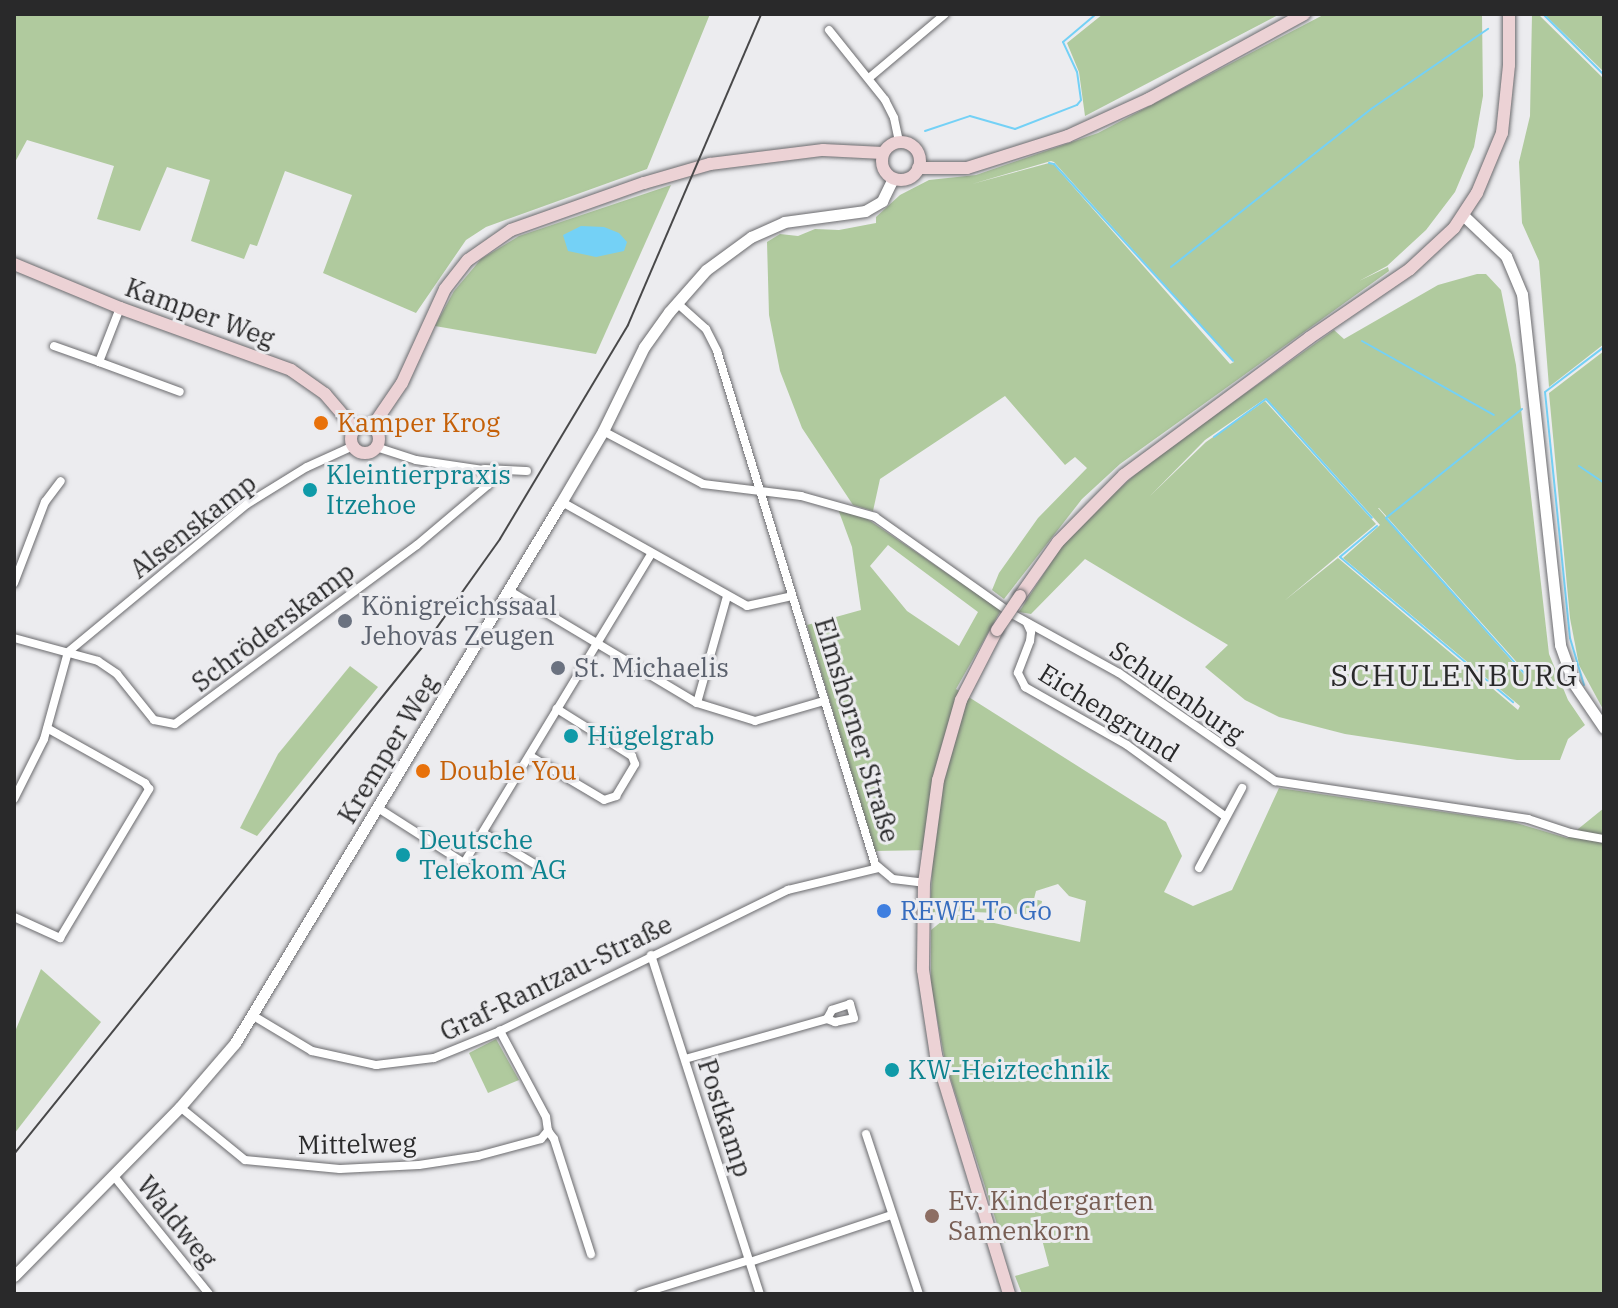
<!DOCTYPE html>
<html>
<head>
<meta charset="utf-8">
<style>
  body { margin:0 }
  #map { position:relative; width:1618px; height:1308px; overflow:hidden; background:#ececef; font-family:"IBM Plex Serif",serif }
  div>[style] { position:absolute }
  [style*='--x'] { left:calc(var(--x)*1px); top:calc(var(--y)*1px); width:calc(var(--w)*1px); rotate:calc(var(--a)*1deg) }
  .green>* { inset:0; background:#b0ca9e }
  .water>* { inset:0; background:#74d1f6 }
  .stream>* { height:2px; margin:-1px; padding:0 1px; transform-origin:1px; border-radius:1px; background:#74d1f6 }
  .roads { filter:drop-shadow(0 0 2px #6b6b6e) drop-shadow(0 0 2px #6b6b6e) }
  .minor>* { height:8px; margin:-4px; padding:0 4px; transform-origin:4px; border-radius:4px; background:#fff }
  .tertiary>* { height:11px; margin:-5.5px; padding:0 5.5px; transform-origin:5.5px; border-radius:5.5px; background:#fff }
  .secondary>* { height:12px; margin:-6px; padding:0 6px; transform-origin:6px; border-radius:6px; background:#ecd2d5 }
  .secondary>.ring { margin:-6px; padding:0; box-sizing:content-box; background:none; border:12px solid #ecd2d5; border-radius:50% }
  .rail>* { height:2px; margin:-1px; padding:0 1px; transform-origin:1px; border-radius:1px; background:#484849 }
  .bridges { filter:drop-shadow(0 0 2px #6b6b6e) drop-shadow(0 0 2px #6b6b6e) }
  .secondary-bridge>* { height:12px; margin:-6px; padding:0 6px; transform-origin:6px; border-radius:6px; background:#ecd2d5 }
  .dots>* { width:22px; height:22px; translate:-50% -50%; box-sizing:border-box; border:4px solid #ececef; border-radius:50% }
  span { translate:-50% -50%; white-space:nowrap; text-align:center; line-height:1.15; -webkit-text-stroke:6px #ececef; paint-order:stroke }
  .street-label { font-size:26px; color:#29292a }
  .food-label { font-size:26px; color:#c56008 }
  .left { translate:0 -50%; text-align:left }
  .culture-label { font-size:26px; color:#0d838f }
  .worship-label { font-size:26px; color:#5b616d }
  .shop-label { font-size:26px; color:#366cbe }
  .education-label { font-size:26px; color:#785e54 }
  .quarter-label { font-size:30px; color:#29292a; letter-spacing:2px }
  .frame { position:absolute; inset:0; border:16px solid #29292a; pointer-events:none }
</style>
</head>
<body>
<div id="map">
  <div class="green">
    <div style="clip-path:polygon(14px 14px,710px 14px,647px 169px,486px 227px,466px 240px,416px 313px,323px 273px,352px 195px,285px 171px,257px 246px,250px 244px,244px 259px,191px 241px,210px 180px,167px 167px,140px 231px,97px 219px,114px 166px,27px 140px,14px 164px)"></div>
    <div style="clip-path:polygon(1103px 14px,1280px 14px,1085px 116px,1079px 72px,1067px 43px)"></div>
    <div style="clip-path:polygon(evenodd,1325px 14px,1482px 14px,1483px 96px,1474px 147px,1455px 192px,1426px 230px,1387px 266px,1359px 281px,1388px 267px,1389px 271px,1120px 464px,1082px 499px,1004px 599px,992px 590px,999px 573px,1038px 518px,1087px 468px,1075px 457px,1065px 465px,1005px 396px,880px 479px,873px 511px,853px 505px,802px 428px,780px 371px,769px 315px,767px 242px,780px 234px,798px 236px,815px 229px,839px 230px,876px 223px,876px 217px,900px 195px,929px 180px,976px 175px,1098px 133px,1325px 14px,1051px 161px,1054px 162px,1234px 362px,1230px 364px,1054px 165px,1049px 163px,972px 184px,1051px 161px)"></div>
    <div style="clip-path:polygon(1532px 14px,1538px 14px,1604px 79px,1604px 344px,1549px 387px,1539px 261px,1522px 223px,1519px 162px,1530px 116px)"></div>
    <div style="clip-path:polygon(1544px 14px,1604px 14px,1604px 72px)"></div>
    <div style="clip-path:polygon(671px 185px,596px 354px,435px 326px,454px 291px,481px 259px,519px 236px)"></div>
    <div style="clip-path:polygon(evenodd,1477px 274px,1486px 274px,1501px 290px,1516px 365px,1549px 654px,1568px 700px,1585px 725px,1568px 739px,1560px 760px,1517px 760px,1345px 734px,1279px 717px,1245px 700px,1205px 667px,1228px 645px,1085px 559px,1031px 614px,1019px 612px,1059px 550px,1089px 516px,1149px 462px,1334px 330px,1344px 339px,1438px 285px,1477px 274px,1266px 398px,1380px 525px,1343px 558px,1520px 706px,1518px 710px,1338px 558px,1284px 601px,1376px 524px,1265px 401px,1206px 442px,1150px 496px,1205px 440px,1266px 398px,1477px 274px,1378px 508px,1379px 508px,1531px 678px,1525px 676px,1378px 508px)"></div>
    <div style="clip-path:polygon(1604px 351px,1604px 711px,1579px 665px,1570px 618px,1549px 393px)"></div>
    <div style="clip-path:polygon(evenodd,838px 509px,863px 516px,1001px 610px,956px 689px,1166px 822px,1182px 856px,1164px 892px,1193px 906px,1232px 890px,1279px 788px,1513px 822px,1567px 838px,1604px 808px,1604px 1294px,1022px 1294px,1015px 1276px,1049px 1266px,1040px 1232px,1003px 1243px,945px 1061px,931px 985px,931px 930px,947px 917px,958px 915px,1080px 942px,1086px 901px,1069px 896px,1058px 884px,1036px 891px,1034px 899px,1042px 901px,1040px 915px,952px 911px,930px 916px,933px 850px,875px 851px,807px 625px,861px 610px,852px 547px,838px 509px,888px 545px,978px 612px,959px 646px,907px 611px,870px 566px,888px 545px)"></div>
    <div style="clip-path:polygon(350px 666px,378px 687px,257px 836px,240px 828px,278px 754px)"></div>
    <div style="clip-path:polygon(41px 969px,101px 1022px,14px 1134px,14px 1034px)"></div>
    <div style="clip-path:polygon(496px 1039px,519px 1080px,488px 1093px,469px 1053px)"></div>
  </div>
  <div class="water">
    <div style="clip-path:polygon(581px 226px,604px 227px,619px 233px,627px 242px,624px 251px,596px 257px,568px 251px,563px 235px)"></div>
  </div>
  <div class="stream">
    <div style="--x:1543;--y:14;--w:86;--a:45"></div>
    <div style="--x:925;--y:131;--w:47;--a:-18.4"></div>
    <div style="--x:970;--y:116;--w:47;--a:16.1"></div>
    <div style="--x:1015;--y:129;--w:66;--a:-21.2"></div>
    <div style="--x:1077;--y:105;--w:6;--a:-51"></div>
    <div style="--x:1081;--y:100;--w:28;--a:-98"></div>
    <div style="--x:1077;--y:72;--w:33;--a:-115"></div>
    <div style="--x:1063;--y:42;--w:43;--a:-40.3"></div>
    <div style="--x:1049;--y:163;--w:5;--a:11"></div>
    <div style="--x:1054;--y:164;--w:266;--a:47.7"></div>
    <div style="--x:1171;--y:267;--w:255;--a:-38.3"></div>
    <div style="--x:1371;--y:109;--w:142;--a:-34.4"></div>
    <div style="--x:1362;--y:341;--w:151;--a:29.3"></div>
    <div style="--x:1522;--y:409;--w:174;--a:141.3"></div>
    <div style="--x:1386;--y:518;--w:209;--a:48.3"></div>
    <div style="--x:1214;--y:437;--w:64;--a:-36.2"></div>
    <div style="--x:1266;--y:399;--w:159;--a:48.3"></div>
    <div style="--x:1579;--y:466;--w:30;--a:34"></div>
    <div style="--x:1377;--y:526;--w:48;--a:140"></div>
    <div style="--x:1340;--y:557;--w:226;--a:40"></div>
    <div style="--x:1584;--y:685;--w:49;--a:-106.6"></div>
    <div style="--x:1570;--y:638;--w:247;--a:-95.8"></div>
    <div style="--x:1545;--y:392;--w:74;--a:-37.3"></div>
  </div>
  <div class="roads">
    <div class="minor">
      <div style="--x:829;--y:30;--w:90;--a:51.3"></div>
      <div style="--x:885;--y:100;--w:20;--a:63"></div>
      <div style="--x:894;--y:118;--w:25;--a:78"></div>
      <div style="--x:869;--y:78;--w:99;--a:-40.1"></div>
      <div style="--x:677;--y:303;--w:39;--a:42"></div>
      <div style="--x:706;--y:329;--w:25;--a:63"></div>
      <div style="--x:717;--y:351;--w:537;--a:72.88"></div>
      <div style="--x:875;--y:864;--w:23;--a:40"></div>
      <div style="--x:893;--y:879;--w:31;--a:7"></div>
      <div style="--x:120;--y:308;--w:58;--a:111.3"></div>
      <div style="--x:99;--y:362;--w:86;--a:20.3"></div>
      <div style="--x:54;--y:346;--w:48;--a:19.6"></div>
      <div style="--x:603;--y:431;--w:113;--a:27.9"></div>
      <div style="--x:703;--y:484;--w:99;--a:7"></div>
      <div style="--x:801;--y:496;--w:77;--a:15.8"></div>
      <div style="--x:875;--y:517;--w:168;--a:35.3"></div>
      <div style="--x:1012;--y:614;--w:122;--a:28.9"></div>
      <div style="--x:1119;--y:673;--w:190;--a:34.7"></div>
      <div style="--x:1275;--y:781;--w:256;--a:8.5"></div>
      <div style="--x:1528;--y:819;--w:44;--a:18.4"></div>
      <div style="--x:1570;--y:833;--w:35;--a:10"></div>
      <div style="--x:484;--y:469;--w:43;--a:2.7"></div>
      <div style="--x:562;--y:502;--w:212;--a:29.3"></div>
      <div style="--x:747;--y:606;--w:46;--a:-12.5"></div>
      <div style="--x:14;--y:583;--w:87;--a:-69.1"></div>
      <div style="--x:45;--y:502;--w:26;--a:-53"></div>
      <div style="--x:508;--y:590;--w:220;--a:30.9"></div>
      <div style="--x:697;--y:703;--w:61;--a:17.2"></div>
      <div style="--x:755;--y:721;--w:72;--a:-16.2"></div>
      <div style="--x:1027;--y:623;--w:10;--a:66"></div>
      <div style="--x:1031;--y:632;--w:9;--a:96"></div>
      <div style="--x:1030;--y:641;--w:34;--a:111"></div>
      <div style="--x:1018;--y:673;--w:16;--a:63"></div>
      <div style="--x:1025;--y:687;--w:117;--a:29.6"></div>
      <div style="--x:1127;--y:745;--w:122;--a:36"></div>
      <div style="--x:14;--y:638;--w:87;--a:15.3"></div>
      <div style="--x:98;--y:661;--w:23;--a:34"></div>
      <div style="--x:117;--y:674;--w:59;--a:51.2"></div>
      <div style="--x:154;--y:720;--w:21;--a:11"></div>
      <div style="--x:175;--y:724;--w:301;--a:-36.5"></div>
      <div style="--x:417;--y:545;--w:93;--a:-40.2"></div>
      <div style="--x:488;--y:485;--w:11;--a:-90"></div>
      <div style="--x:488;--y:474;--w:6;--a:-141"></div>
      <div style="--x:483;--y:470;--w:68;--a:-171.5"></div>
      <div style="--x:416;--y:460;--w:42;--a:-162"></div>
      <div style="--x:68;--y:652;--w:232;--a:-39.6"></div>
      <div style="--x:247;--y:504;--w:70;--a:-31.7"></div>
      <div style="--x:307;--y:467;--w:51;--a:-24.5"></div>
      <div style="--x:697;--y:703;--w:111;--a:-74.3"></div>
      <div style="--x:530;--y:756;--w:86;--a:30.7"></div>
      <div style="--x:604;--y:800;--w:13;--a:-18"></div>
      <div style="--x:616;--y:796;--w:37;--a:-59"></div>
      <div style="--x:635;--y:764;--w:9;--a:-111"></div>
      <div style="--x:632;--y:756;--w:89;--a:-147.9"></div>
      <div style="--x:14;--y:799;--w:67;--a:-63.4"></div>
      <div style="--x:44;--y:739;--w:90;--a:-74.6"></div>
      <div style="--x:378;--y:808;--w:102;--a:32.6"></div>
      <div style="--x:464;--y:863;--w:361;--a:-58.8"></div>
      <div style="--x:483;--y:833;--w:62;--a:31.1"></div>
      <div style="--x:1199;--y:868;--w:91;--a:-61.7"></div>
      <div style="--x:14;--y:917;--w:51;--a:24.5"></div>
      <div style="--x:60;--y:938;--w:174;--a:-59.1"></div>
      <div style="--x:149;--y:789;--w:7;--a:-124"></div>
      <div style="--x:145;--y:783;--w:112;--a:-150.7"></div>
      <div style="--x:651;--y:955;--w:356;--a:72.2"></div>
      <div style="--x:252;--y:1015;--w:70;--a:31"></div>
      <div style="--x:312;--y:1051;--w:66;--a:12.3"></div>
      <div style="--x:376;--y:1065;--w:58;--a:-6.9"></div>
      <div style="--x:434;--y:1058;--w:71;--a:-22.2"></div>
      <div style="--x:500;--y:1031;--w:321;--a:-26.1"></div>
      <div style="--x:788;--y:890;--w:93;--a:-13.7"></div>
      <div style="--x:685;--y:1059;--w:148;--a:-15.7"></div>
      <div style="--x:827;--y:1019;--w:9;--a:21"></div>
      <div style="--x:835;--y:1022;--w:19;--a:-12"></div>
      <div style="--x:854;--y:1018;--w:15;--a:-106"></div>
      <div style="--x:850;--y:1004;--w:19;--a:162"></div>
      <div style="--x:832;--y:1010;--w:10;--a:119"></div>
      <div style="--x:180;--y:1107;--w:84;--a:39.2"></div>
      <div style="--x:245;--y:1160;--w:95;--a:5.4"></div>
      <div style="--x:340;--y:1169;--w:79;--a:-2.9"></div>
      <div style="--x:419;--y:1165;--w:60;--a:-8.7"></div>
      <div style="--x:478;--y:1156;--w:65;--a:-15.1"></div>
      <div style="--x:541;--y:1139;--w:11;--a:-49"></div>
      <div style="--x:548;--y:1131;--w:14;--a:-98"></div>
      <div style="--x:546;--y:1117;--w:98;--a:-118.1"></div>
      <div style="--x:548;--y:1131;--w:10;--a:53"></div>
      <div style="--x:554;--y:1139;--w:121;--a:72.2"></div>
      <div style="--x:866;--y:1134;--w:169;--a:71.7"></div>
      <div style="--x:113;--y:1175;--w:153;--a:51.1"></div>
      <div style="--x:750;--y:1262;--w:149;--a:-18.4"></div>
      <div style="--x:640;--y:1294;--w:114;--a:-17.3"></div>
    </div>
    <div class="tertiary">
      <div style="--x:1464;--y:216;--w:58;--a:43.6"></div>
      <div style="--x:1506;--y:256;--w:41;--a:67.2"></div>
      <div style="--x:1522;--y:294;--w:353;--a:83.8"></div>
      <div style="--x:1560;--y:645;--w:41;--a:70.3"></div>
      <div style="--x:1574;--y:684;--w:53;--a:55.7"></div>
      <div style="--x:14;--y:1276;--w:237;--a:-45.5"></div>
      <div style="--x:180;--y:1107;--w:84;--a:-49.3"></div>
      <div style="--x:235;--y:1043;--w:627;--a:-58.9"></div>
      <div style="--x:559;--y:506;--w:87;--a:-59.6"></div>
      <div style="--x:603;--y:431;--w:93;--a:-64"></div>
      <div style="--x:644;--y:347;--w:43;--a:-54.5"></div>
      <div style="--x:669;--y:312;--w:56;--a:-48.6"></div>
      <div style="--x:706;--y:270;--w:56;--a:-36.3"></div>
      <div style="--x:751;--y:237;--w:36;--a:-24"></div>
      <div style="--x:784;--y:222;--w:82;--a:-7.7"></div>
      <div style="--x:865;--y:211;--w:20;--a:-30"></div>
      <div style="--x:882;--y:201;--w:25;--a:-64"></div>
    </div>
    <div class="secondary">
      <div class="ring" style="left:882px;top:142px;width:26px;height:26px"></div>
      <div style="--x:918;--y:168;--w:49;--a:0"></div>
      <div style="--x:967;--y:168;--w:106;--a:-17.6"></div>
      <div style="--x:1068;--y:136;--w:89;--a:-24.6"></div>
      <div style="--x:1149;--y:99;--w:177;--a:-28.7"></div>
      <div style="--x:14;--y:264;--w:115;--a:22.5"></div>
      <div style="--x:120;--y:308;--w:182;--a:19.9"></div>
      <div style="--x:291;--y:370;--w:42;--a:35.2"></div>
      <div style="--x:325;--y:394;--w:46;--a:49.4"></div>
      <div class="ring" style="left:351px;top:425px;width:16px;height:16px"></div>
      <div style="--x:372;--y:427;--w:53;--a:-55.7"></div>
      <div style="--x:402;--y:383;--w:103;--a:-65.4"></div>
      <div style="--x:445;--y:289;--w:37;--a:-52"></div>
      <div style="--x:468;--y:260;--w:52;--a:-34.9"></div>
      <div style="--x:511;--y:230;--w:141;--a:-19.5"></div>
      <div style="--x:644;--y:183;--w:69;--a:-16.1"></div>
      <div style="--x:710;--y:164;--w:114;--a:-7.1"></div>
      <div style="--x:823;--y:150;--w:60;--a:2.9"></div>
      <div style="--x:1020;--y:596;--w:66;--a:-54.9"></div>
      <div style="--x:1058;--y:542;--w:94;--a:-45.4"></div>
      <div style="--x:1124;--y:475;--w:230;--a:-36.5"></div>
      <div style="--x:1309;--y:338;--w:122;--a:-34.3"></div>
      <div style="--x:1410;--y:269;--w:60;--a:-43"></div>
      <div style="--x:1454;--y:228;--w:42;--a:-56.7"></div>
      <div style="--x:1477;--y:193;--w:65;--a:-67.4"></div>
      <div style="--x:1502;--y:133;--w:68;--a:-84.1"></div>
      <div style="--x:1509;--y:65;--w:51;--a:-90"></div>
      <div style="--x:997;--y:630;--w:79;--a:117.2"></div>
      <div style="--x:961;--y:700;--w:83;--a:106"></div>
      <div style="--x:938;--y:780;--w:104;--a:97.7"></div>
      <div style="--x:924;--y:883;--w:87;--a:90.7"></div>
      <div style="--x:923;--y:970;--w:86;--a:81.3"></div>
      <div style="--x:936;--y:1055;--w:250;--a:73"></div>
    </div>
  </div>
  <div class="rail">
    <div style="--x:14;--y:1154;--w:660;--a:-51.15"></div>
    <div style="--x:428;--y:640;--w:124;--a:-54.5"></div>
    <div style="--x:500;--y:539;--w:249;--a:-59.1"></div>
    <div style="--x:628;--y:325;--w:338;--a:-66.8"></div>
  </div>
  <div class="bridges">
    <div class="secondary-bridge">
      <div style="--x:997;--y:630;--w:41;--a:-55.9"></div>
    </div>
  </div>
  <div class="dots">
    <div style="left:321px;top:423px;background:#e8710a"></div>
    <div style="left:310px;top:490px;background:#0f9aa8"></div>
    <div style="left:345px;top:621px;background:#6b7280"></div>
    <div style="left:558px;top:668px;background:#6b7280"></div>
    <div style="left:571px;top:736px;background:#0f9aa8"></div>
    <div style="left:423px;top:771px;background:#e8710a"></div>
    <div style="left:403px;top:855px;background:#0f9aa8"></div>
    <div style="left:884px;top:911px;background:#3f7fe0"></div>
    <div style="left:892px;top:1070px;background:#0f9aa8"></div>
    <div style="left:932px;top:1216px;background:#8d6e63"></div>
  </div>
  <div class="street-label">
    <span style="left:200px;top:313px;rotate:20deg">Kamper Weg</span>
    <span style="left:193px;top:526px;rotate:-38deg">Alsenskamp</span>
    <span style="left:273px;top:627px;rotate:-37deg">Schröderskamp</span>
    <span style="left:1177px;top:692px;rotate:35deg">Schulenburg</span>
    <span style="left:1109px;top:713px;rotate:32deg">Eichengrund</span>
    <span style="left:857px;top:730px;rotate:73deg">Elmshorner Straße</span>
    <span style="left:388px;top:749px;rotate:-59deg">Kremper Weg</span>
    <span style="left:556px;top:978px;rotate:-26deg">Graf-Rantzau-Straße</span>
    <span style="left:725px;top:1118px;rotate:72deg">Postkamp</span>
    <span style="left:357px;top:1144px;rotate:-1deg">Mittelweg</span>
    <span style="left:177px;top:1222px;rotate:51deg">Waldweg</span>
  </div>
  <div class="food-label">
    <span class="left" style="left:337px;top:423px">Kamper Krog</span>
    <span class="left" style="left:439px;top:771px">Double You</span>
  </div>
  <div class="culture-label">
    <span class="left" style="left:326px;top:490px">Kleintierpraxis<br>Itzehoe</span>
    <span class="left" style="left:587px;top:736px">Hügelgrab</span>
    <span class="left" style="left:419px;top:855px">Deutsche<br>Telekom AG</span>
    <span class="left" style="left:908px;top:1070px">KW-Heiztechnik</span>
  </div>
  <div class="worship-label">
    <span class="left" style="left:361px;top:621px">Königreichssaal<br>Jehovas Zeugen</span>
    <span class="left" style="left:574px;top:668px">St. Michaelis</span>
  </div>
  <div class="shop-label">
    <span class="left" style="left:900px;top:911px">REWE To Go</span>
  </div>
  <div class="education-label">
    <span class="left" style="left:948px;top:1216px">Ev. Kindergarten<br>Samenkorn</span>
  </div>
  <div class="quarter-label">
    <span style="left:1455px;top:675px">SCHULENBURG</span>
  </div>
  <div class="frame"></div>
</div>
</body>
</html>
